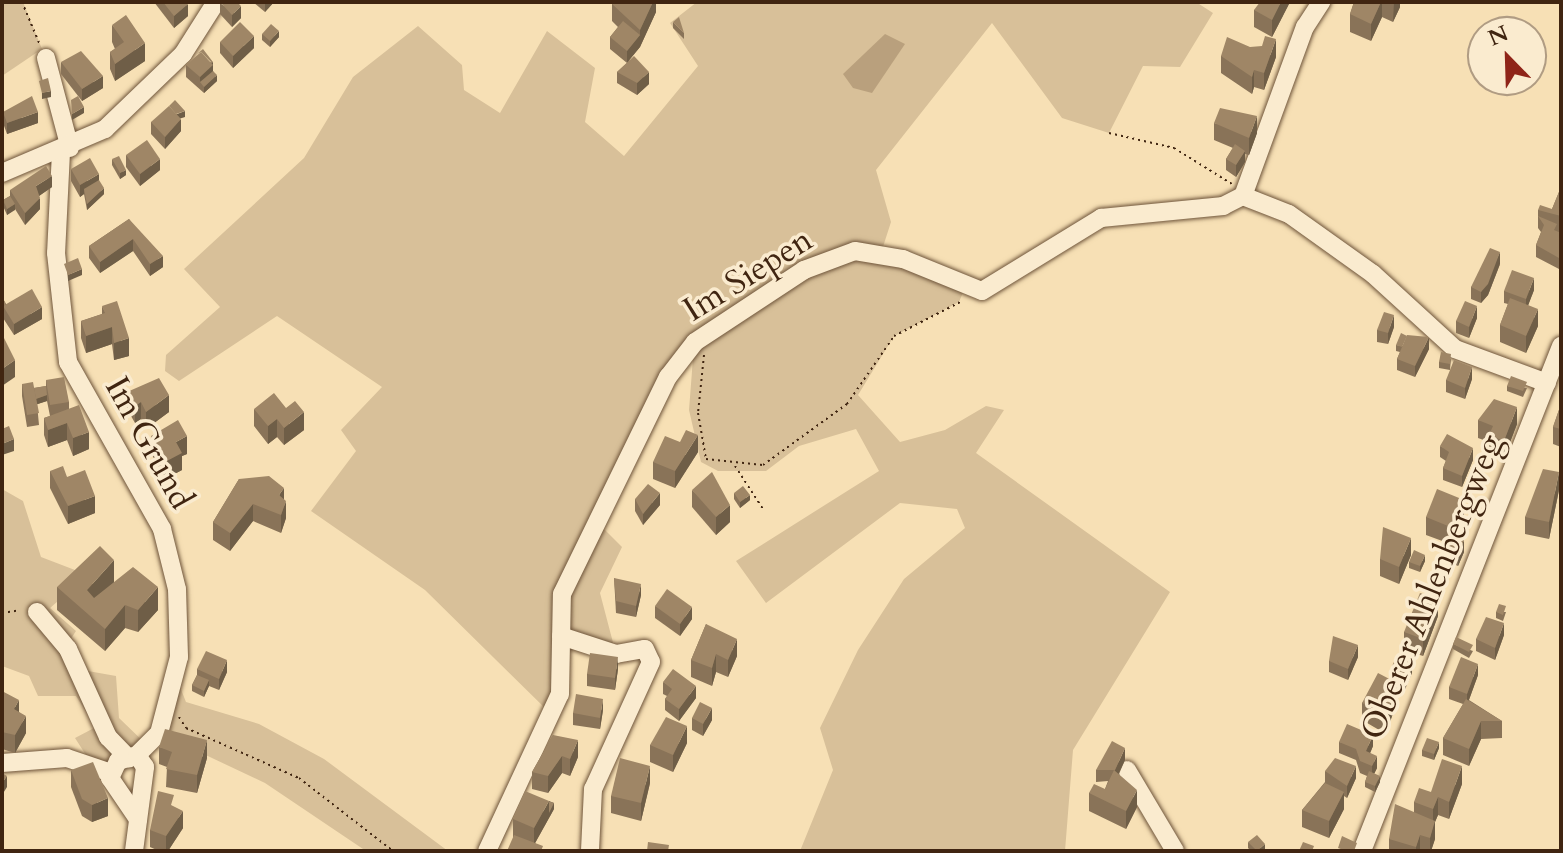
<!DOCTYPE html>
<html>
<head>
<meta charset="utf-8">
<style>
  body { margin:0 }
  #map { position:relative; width:1563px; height:853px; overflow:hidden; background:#f7e0b5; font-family:Cardo,serif }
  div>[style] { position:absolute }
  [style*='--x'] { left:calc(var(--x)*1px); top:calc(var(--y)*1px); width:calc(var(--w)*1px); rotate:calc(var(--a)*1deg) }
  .green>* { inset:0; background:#d8c099 }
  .water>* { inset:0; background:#b9a07d }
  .path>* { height:2px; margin-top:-1px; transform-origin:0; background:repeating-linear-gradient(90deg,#402511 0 2px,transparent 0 6px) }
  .roads { filter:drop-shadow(0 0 2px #6e543a) drop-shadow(0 0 2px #6e543a) }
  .minor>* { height:18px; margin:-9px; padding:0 9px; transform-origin:9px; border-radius:9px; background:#faebcf }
  .wall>* { inset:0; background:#897358 }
  .shaded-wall>* { inset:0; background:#6f5e47 }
  .building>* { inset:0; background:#9f8666 }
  span { translate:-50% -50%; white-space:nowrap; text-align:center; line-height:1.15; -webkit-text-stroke:7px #faebcf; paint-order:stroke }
  .street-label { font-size:34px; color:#402511 }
  .frame { position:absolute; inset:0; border:4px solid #402511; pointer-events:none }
  .north { position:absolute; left:1467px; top:16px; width:80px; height:80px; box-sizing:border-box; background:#faebcf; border:2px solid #b09c83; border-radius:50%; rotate:337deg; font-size:22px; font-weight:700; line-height:32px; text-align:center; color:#402511 }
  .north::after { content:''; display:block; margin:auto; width:28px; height:36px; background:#8f2418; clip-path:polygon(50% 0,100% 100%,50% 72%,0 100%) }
</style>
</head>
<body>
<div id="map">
  <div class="green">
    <div style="clip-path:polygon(2px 2px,23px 2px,42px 49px,2px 76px)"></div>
    <div style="clip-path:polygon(697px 2px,1196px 2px,1213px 13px,1180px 67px,1143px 66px,1109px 133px,1062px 118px,992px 23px,876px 170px,891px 222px,881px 253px,966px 285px,959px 302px,894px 336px,858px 395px,900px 442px,945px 430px,986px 406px,1004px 410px,976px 453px,1170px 592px,1073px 750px,1065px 851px,800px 851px,833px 770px,820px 728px,858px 650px,904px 579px,965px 528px,957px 509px,900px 503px,766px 603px,736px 561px,879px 471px,856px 429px,799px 446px,766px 471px,718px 471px,701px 462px,689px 410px,694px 345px,598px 523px,622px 547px,600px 593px,616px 654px,561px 636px,550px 713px,425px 590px,311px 511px,356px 451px,341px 430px,382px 387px,277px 316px,179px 381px,165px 371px,166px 355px,220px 307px,184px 269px,304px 158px,353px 77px,418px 26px,462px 65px,464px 90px,500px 113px,547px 31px,595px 68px,585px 122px,624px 156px,698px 66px,670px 23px)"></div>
    <div style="clip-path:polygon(2px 489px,23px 501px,41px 557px,88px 575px,50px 608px,76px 631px,63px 651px,71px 668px,116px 676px,119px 718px,148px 746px,137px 755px,93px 766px,75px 738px,96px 727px,76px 696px,38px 696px,29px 676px,2px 666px)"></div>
    <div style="clip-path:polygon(176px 677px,186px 702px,259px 724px,324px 759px,448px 851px,366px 851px,265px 783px,159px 733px)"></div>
  </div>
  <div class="water">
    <div style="clip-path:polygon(885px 34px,905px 44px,872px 93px,853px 88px,843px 74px)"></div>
  </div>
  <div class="path">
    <div style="--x:22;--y:2;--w:47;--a:67.3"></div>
    <div style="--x:1109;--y:133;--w:67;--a:13"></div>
    <div style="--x:1174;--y:148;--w:68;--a:31.8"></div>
    <div style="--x:704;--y:355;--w:58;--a:95.9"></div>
    <div style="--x:698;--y:413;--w:47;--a:80.1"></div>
    <div style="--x:706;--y:459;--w:57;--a:6"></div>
    <div style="--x:763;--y:465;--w:104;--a:-36"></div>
    <div style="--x:847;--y:404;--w:83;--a:-55.3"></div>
    <div style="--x:894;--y:336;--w:76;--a:-27.2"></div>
    <div style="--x:735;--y:466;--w:51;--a:56.9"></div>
    <div style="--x:2;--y:613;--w:18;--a:-9"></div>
    <div style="--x:179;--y:717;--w:13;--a:58"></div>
    <div style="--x:186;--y:728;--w:124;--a:23.9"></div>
    <div style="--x:299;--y:778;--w:119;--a:37.8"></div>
  </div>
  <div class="roads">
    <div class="minor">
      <div style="--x:46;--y:58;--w:93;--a:75.1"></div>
      <div style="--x:61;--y:152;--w:101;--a:92.8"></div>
      <div style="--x:56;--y:253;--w:110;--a:83.7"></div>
      <div style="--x:68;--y:362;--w:192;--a:60.6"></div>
      <div style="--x:162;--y:529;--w:62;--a:76"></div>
      <div style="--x:177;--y:589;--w:68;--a:88.3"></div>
      <div style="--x:179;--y:657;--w:79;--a:104.7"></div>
      <div style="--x:159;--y:733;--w:31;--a:135"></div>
      <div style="--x:137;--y:755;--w:20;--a:162"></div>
      <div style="--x:118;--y:761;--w:19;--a:115"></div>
      <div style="--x:110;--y:778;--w:50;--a:55.7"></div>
      <div style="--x:2;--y:173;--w:112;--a:-23.1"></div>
      <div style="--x:105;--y:129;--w:108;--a:-43.9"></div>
      <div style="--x:183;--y:54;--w:62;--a:-57.6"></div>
      <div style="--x:1243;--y:196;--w:49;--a:21.4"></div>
      <div style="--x:1289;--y:214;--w:103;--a:35.5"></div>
      <div style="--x:1373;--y:274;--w:111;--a:42.4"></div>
      <div style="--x:1455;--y:349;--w:98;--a:20.3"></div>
      <div style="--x:37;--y:612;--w:48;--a:50"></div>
      <div style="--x:68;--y:649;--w:97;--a:65.6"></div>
      <div style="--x:108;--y:737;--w:30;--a:46"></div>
      <div style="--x:561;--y:636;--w:58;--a:18.1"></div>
      <div style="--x:616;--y:654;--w:29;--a:-10"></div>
      <div style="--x:645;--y:649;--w:14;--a:65"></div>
      <div style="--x:651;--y:662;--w:140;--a:114.5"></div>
      <div style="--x:593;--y:789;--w:62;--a:92.8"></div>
      <div style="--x:2;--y:763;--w:65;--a:-4.4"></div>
      <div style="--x:67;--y:758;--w:46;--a:18.8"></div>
      <div style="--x:1127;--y:770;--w:94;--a:59.3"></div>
      <div style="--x:134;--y:851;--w:85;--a:-82.5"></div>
      <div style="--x:145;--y:767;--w:14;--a:-124"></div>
      <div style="--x:487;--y:851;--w:173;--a:-65.1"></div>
      <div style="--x:560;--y:694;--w:100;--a:-88.9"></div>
      <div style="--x:562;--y:594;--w:242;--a:-64"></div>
      <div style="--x:668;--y:377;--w:44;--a:-52.4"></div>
      <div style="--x:695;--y:342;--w:131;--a:-33.4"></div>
      <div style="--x:804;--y:270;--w:54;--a:-20.4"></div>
      <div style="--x:855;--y:251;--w:49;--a:9.5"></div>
      <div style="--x:903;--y:259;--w:85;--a:22.1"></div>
      <div style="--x:982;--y:291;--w:140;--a:-31.5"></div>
      <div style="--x:1101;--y:218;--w:123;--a:-5.6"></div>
      <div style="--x:1223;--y:206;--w:22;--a:-27"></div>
      <div style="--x:1243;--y:196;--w:180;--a:-69.9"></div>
      <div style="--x:1305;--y:27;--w:30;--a:-57"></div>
      <div style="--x:1362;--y:851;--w:543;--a:-68.49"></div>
    </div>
  </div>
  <div class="wall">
    <div style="clip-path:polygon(154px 2px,186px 2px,188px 16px,174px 28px)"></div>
    <div style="clip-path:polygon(253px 2px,274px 2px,265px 12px)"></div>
    <div style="clip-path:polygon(623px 2px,656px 2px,656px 12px,640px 47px,629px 60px,649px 84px,637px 95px,617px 83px,617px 72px,627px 63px,610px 49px,610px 37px,618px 27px,612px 21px,612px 4px)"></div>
    <div style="clip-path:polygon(1290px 2px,1272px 37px,1254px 27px,1254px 10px)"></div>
    <div style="clip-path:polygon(1354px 2px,1400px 2px,1400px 7px,1393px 22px,1382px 17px,1371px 41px,1350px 32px,1350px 14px)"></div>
    <div style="clip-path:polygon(220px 3px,241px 18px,232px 27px,220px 14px)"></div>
    <div style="clip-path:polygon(673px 22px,684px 33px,684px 39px,673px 28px)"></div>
    <div style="clip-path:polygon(112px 25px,145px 61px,115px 81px,110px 69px,110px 52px,115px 49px,112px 42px)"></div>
    <div style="clip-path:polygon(262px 34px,279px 37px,270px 47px,262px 40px)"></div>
    <div style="clip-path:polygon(220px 42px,254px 48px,233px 68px,220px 53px)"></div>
    <div style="clip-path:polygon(1250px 47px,1276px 57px,1264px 90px,1254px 87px,1252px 94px,1221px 73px,1221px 56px)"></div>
    <div style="clip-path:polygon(61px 62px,103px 88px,82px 101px,61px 74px)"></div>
    <div style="clip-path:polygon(213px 62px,213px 71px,217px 81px,204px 93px,186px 77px,186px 65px)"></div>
    <div style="clip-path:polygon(3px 112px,38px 123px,7px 134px,3px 123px)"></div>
    <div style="clip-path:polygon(185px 117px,180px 118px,181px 131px,165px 149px,151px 134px,151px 122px)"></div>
    <div style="clip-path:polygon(1214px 123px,1257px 133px,1249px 155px,1245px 154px,1245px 162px,1236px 177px,1226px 170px,1226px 159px,1233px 148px,1214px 140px)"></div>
    <div style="clip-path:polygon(126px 155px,160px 170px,140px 186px,126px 167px)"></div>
    <div style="clip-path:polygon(112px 159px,126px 175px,120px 179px,112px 165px)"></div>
    <div style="clip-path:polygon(71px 169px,104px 194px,87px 210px,84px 194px,80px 197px,71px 181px)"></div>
    <div style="clip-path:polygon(52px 187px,39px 196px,40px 209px,25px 225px,15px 209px,7px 215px,3px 206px,3px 200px,10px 196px,10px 190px)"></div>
    <div style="clip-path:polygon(1561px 187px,1561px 264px,1559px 269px,1536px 257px,1536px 245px,1541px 232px,1538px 228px,1538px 210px,1552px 209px)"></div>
    <div style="clip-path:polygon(129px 219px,163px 267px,150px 276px,133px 251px,100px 273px,89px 258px,89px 246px)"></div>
    <div style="clip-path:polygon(1500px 264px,1488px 295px,1481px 303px,1471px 299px,1471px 287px)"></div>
    <div style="clip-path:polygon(1534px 290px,1528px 305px,1538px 326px,1526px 353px,1500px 342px,1500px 325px,1508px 304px,1504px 303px,1504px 291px)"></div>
    <div style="clip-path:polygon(2px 297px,6px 304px,42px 319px,14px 335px,3px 318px,3px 316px,2px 316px)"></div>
    <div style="clip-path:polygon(102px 306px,129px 356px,114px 360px,112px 344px,86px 353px,81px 338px,81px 321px,102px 314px)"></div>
    <div style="clip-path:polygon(1477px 318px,1469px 338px,1456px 333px,1456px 321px)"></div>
    <div style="clip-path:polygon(1394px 327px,1388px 344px,1377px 342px,1377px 330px)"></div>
    <div style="clip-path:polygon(1396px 345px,1429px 349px,1415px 377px,1397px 370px,1397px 359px,1400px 352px,1396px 351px)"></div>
    <div style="clip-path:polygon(1451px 359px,1450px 370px,1439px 368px,1439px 362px)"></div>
    <div style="clip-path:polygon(1472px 379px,1465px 399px,1446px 392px,1446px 380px)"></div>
    <div style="clip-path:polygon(46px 380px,69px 402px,69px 409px,89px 449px,73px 456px,67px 440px,48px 447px,44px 435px,44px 418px,50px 416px,47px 401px,37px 404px,39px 425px,27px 427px,22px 396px,22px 384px,34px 388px,46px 386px)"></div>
    <div style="clip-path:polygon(1507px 386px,1527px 388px,1523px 397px,1507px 391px)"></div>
    <div style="clip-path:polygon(127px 392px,169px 412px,146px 429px,141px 419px,135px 423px,127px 409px)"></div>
    <div style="clip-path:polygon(1561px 404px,1561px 447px,1553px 444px,1553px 427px)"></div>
    <div style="clip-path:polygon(254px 409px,304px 430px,284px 445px,277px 437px,268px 444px,254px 426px)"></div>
    <div style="clip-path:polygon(1478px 420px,1517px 424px,1504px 458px,1489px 452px,1489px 442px,1478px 438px)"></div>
    <div style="clip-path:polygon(151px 436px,187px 454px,182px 456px,182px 470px,165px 479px,151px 453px)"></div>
    <div style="clip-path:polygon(1440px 446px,1473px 460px,1462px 487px,1443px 480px,1443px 468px,1446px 461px,1440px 457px)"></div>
    <div style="clip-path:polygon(698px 452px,675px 488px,653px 479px,653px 462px)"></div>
    <div style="clip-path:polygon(50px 471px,67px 477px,95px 513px,68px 524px,50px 488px)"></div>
    <div style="clip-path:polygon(239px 479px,284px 499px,286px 518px,281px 533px,253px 521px,230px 551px,213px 540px,213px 522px)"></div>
    <div style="clip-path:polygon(692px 490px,730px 522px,716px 535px,692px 507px)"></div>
    <div style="clip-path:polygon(1559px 490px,1549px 539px,1525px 534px,1525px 517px)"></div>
    <div style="clip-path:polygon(734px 493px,750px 500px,740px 508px,734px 499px)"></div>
    <div style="clip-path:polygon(635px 499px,660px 505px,643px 525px,635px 511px)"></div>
    <div style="clip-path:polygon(1426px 517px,1464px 517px,1456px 537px,1464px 552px,1458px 566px,1443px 559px,1443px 548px,1445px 542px,1426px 535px)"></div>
    <div style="clip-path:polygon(1411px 555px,1399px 584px,1380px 576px,1380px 559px)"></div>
    <div style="clip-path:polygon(1425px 561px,1420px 572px,1409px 568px,1409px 562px)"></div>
    <div style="clip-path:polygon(614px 578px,641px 595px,636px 617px,616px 613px)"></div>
    <div style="clip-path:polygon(114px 582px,158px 610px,138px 632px,125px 628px,105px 651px,57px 610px,57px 587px)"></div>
    <div style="clip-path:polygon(655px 606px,692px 619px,680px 636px,655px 618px)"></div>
    <div style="clip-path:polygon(1496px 612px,1506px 612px,1503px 621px,1496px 618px)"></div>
    <div style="clip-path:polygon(1438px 616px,1423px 656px,1404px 650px,1404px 632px)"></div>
    <div style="clip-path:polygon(706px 624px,737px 656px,728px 677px,716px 672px,712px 686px,691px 677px,691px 660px)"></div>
    <div style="clip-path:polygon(1504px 635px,1495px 660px,1476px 651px,1476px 639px)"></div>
    <div style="clip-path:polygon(1453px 644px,1473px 651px,1469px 658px,1453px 649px)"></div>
    <div style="clip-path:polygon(1358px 657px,1348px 680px,1329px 672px,1329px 661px)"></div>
    <div style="clip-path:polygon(197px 669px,227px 672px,219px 690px,209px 686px,204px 697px,192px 691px,192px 685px,197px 675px)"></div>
    <div style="clip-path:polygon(618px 669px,615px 690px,587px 686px,587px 674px)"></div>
    <div style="clip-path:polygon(1390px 671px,1412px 673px,1405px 689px,1397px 685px,1397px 701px,1386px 734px,1362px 720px,1362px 703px,1390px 680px)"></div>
    <div style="clip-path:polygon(1478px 675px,1469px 700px,1502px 721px,1502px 738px,1481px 739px,1469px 766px,1443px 755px,1443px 738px,1463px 704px,1449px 699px,1449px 687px)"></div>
    <div style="clip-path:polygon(663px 682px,696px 698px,679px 721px,665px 710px,665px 699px,667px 696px,663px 694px)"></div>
    <div style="clip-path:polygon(2px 691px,19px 712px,26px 733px,15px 753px,2px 749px)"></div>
    <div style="clip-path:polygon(603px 710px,600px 729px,573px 725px,573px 713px)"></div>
    <div style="clip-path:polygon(692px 718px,712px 720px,703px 736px,692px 730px)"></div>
    <div style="clip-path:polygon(553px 735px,578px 757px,570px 776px,562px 773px,548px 793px,532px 789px,532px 772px)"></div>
    <div style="clip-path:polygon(1339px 742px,1373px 746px,1370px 753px,1377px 768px,1374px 774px,1380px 782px,1375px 792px,1365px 787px,1365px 782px,1367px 776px,1360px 773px,1356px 760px,1339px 753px)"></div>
    <div style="clip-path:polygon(687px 743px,673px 772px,650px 762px,650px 745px)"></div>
    <div style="clip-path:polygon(159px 747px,207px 758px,197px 793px,166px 787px,167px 767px,159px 764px)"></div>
    <div style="clip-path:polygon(1439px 748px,1434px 760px,1422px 756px,1422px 750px)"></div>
    <div style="clip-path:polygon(1125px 760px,1119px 774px,1137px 807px,1126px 829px,1089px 811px,1089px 793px,1105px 789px,1108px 781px,1096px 782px,1096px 770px)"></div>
    <div style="clip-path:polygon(71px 770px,108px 816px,92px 822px,82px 816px,71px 787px)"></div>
    <div style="clip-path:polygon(1325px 771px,1356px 778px,1347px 798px,1344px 796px,1344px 809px,1329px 838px,1302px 827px,1302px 810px,1325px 782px)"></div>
    <div style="clip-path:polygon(650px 783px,641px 821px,611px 813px,611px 796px)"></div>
    <div style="clip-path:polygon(1462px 784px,1449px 819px,1438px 815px,1435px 822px,1435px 839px,1431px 851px,1389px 851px,1389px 839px,1414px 813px,1414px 802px,1431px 792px)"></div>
    <div style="clip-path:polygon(174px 807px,183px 828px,168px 851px,159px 851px,150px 847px,150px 830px)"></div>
    <div style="clip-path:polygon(554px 809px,535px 843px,543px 851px,513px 837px,513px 819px)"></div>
    <div style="clip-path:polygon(1248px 842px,1265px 850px,1251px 851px,1248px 848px)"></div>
  </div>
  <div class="shaded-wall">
    <div style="clip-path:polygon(265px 2px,274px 2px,265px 12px)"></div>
    <div style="clip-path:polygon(653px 2px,656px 2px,656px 12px,640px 47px,627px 63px,627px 51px,640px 35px,640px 30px)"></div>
    <div style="clip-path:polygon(1281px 2px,1290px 2px,1272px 37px,1272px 20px)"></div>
    <div style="clip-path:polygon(1381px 2px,1382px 2px,1382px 17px,1371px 41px,1371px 24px)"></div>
    <div style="clip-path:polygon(1394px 2px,1400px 2px,1400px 7px,1393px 22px)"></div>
    <div style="clip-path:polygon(188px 4px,188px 16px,174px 28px,174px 16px)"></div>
    <div style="clip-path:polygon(241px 6px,241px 18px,232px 27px,232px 15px)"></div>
    <div style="clip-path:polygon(279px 31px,279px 37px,270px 47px,270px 41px)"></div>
    <div style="clip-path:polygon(254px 36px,254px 48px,233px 68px,233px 56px)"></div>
    <div style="clip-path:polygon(1276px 39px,1276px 57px,1264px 90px,1264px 73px)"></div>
    <div style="clip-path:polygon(145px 43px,145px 61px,115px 81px,115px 64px)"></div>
    <div style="clip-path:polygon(213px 62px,213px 77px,200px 82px,200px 77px)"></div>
    <div style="clip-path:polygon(1254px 70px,1254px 87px,1252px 94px,1252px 77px)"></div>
    <div style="clip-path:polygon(649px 72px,649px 84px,637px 95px,637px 83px)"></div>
    <div style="clip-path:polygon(217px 75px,217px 81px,204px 93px,204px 87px)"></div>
    <div style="clip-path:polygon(103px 76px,103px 88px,82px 101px,82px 89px)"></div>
    <div style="clip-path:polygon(51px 91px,51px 97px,42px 99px,42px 93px)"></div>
    <div style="clip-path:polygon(84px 107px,84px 113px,72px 120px,72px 114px)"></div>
    <div style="clip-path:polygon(185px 111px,185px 117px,172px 121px,172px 116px)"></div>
    <div style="clip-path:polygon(38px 112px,38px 123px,7px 134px,7px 123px)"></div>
    <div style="clip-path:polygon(1257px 116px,1257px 133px,1249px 155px,1249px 138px)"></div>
    <div style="clip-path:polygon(181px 119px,181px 131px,165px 149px,165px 137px)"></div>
    <div style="clip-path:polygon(1245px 151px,1245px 162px,1236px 177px,1236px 165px)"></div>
    <div style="clip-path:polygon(160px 159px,160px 170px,140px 186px,140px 174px)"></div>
    <div style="clip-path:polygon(126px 170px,126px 175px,120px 179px,120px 173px)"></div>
    <div style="clip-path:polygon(99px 174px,99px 185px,84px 189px,84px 194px,80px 197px,80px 185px)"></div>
    <div style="clip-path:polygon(52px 176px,52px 187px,36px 198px,36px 186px)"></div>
    <div style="clip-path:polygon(104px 188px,104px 194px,87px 210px,87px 204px)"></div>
    <div style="clip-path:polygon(40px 198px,40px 209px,25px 225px,25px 213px)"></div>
    <div style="clip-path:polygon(15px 204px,15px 210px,7px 215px,7px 209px)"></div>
    <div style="clip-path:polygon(133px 239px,133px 251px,100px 273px,100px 262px)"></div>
    <div style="clip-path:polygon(1500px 252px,1500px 264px,1488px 295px,1481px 303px,1481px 292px)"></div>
    <div style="clip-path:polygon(1561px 253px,1561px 264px,1559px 269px,1559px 258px)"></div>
    <div style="clip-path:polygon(163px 256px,163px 267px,150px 276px,150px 264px)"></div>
    <div style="clip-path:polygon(82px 269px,82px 275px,68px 281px,68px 275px)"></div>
    <div style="clip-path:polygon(1534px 278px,1534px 290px,1526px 311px,1526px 299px)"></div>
    <div style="clip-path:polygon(1477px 306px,1477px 318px,1469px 338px,1469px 327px)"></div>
    <div style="clip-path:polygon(42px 307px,42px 319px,14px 335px,14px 324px)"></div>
    <div style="clip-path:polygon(1538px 309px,1538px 326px,1526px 353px,1526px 336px)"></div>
    <div style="clip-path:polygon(1394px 315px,1394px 327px,1388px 344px,1388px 333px)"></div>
    <div style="clip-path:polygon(112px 327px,112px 344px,86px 353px,86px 336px)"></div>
    <div style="clip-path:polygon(1429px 337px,1429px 349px,1415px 377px,1415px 366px)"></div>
    <div style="clip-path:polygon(129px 338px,129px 356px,114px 360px,114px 343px)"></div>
    <div style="clip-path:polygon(15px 360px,15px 377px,2px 386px,2px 369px)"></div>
    <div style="clip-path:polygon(1472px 367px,1472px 379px,1465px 399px,1465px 388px)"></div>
    <div style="clip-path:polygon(47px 395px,47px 401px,35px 405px,35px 399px)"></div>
    <div style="clip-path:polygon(169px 395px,169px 412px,146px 429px,146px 412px)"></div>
    <div style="clip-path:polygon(141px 402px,141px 419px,135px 423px,135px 406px)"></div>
    <div style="clip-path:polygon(1517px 407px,1517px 424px,1504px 458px,1504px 441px)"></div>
    <div style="clip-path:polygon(304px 412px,304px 430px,284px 445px,284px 428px)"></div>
    <div style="clip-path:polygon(277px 419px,277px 437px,268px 444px,268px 426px)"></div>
    <div style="clip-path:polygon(67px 423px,67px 440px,48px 447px,48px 430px)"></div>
    <div style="clip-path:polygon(89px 432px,89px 449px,73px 456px,73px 438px)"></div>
    <div style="clip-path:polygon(698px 435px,698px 452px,675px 488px,675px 471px)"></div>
    <div style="clip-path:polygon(187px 436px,187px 454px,182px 456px,182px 470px,165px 479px,165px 462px,176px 442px)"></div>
    <div style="clip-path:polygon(14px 439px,14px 451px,2px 455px,2px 444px)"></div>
    <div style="clip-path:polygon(1473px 448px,1473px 460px,1462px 487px,1462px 476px)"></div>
    <div style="clip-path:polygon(1559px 472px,1559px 490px,1549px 539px,1549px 522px)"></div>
    <div style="clip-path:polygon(284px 488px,284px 505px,279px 495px)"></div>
    <div style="clip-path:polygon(660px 493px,660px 505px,643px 525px,643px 514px)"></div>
    <div style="clip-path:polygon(750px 495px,750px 500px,740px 508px,740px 502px)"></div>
    <div style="clip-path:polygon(95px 496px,95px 513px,68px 524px,68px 506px)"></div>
    <div style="clip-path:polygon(1464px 500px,1464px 517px,1453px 545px,1453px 528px)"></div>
    <div style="clip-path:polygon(286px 501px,286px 518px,281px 533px,281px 515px)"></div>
    <div style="clip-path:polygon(253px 504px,253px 521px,230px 551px,230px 533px)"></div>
    <div style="clip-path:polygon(730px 505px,730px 522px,716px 535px,716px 517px)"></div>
    <div style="clip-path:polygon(1411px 538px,1411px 555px,1399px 584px,1399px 567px)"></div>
    <div style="clip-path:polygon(1464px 540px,1464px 552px,1458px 566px,1458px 554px)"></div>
    <div style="clip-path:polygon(1425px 555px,1425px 561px,1420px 572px,1420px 566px)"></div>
    <div style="clip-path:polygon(114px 560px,114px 583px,87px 612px,87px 590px)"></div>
    <div style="clip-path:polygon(641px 584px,641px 595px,636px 617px,636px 606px)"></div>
    <div style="clip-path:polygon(158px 587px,158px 610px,138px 632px,138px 610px)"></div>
    <div style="clip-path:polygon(1438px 599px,1438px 616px,1423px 656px,1423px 639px)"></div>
    <div style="clip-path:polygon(125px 605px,125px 628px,105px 651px,105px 629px)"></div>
    <div style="clip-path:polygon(692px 607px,692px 619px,680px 636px,680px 624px)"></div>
    <div style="clip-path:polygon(1504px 623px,1504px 635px,1495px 660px,1495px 648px)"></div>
    <div style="clip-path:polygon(737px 639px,737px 656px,728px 677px,728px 660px)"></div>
    <div style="clip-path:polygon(1358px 645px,1358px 657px,1348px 680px,1348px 669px)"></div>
    <div style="clip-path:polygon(716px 654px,716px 672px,712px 686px,712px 668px)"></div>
    <div style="clip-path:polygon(618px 657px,618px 669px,615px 690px,615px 678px)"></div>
    <div style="clip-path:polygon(227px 660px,227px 672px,219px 690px,219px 679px)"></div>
    <div style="clip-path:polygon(1412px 661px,1412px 673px,1405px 689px,1405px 677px)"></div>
    <div style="clip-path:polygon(1478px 664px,1478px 675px,1467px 705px,1467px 694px)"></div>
    <div style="clip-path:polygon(209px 680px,209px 686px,204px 697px,204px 691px)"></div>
    <div style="clip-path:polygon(1397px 683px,1397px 701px,1386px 734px,1386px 717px)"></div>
    <div style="clip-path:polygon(696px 686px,696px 698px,679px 721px,679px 709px)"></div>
    <div style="clip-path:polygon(603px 699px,603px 710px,600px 729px,600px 718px)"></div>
    <div style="clip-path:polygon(19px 700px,19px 717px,14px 709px)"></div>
    <div style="clip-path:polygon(712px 708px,712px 720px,703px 736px,703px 724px)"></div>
    <div style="clip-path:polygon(26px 716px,26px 733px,15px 753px,15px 735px)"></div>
    <div style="clip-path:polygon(1481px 721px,1481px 739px,1469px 766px,1469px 749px)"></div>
    <div style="clip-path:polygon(687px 726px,687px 743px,673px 772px,673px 755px)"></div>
    <div style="clip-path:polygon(1373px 735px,1373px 746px,1366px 763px,1366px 751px)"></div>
    <div style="clip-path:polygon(207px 740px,207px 758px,197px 793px,197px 775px)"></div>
    <div style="clip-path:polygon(578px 740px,578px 757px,570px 776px,570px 759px)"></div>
    <div style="clip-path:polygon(1439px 742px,1439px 748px,1434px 760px,1434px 754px)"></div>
    <div style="clip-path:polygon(1125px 748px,1125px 760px,1115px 781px,1115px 770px)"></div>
    <div style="clip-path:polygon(562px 756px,562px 773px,548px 793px,548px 776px)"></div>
    <div style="clip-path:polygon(1377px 756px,1377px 768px,1372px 778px,1372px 766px)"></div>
    <div style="clip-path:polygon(650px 766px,650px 783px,641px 821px,641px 803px)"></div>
    <div style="clip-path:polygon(1356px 766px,1356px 778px,1347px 798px,1347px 786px)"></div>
    <div style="clip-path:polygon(1462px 766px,1462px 784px,1449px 819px,1449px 802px)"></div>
    <div style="clip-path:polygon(7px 776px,7px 787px,2px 795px,2px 783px)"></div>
    <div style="clip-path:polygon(1380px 776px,1380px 782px,1375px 792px,1375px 786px)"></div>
    <div style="clip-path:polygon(1137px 790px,1137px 807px,1126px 829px,1126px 811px)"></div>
    <div style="clip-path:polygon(1344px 792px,1344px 809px,1329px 838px,1329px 821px)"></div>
    <div style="clip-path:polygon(1438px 797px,1438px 815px,1435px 822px,1435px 839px,1431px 851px,1430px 851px,1430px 838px,1433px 826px,1433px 809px)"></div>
    <div style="clip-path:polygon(108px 798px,108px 816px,92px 822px,92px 805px)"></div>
    <div style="clip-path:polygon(549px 801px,554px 803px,554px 809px,534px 845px,534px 828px)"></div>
    <div style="clip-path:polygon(183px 811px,183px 828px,168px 851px,166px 851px,166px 836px)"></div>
    <div style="clip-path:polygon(1420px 835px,1420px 851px,1416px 851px,1416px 847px)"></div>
    <div style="clip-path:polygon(1265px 844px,1265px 850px,1257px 851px)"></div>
  </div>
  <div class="building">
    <div style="clip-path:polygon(163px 2px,186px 2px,188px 4px,174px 16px)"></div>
    <div style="clip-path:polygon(220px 2px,237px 2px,241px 6px,232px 15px)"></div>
    <div style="clip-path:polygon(614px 2px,624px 3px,653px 2px,640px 30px,612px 4px)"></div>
    <div style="clip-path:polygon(1260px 2px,1281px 2px,1272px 20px,1254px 10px)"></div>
    <div style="clip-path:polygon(1354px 2px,1381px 2px,1371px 24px,1350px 14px)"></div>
    <div style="clip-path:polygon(126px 15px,145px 43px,115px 64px,110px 52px,124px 42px,112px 25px)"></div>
    <div style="clip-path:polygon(679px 17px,684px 33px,673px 22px)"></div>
    <div style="clip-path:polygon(623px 21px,640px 35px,627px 51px,610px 37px)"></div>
    <div style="clip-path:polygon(240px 22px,254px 36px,233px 56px,220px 42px)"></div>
    <div style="clip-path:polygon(271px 24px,279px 31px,270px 41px,262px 34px)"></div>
    <div style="clip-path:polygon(1265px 36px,1276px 39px,1264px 73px,1254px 70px,1252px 77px,1221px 56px,1227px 37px,1250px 47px,1262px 46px)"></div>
    <div style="clip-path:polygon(203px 49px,213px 62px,212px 63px,201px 52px,197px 54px)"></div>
    <div style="clip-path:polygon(81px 51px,103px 76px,82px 89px,61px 62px)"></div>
    <div style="clip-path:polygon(201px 52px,213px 65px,200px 77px,186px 65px)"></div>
    <div style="clip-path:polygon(634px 56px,649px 72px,637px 83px,617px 72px)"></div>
    <div style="clip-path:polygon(213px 71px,217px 75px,204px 87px,200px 82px)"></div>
    <div style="clip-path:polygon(48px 78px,51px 91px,42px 93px,39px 81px)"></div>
    <div style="clip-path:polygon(32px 96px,38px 112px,7px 123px,3px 112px)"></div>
    <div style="clip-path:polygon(78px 96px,84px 107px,72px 114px,71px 100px)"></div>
    <div style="clip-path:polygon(175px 100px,185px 111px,176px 114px,169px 106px,165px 110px)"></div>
    <div style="clip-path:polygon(169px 106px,181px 119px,165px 137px,151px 122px)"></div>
    <div style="clip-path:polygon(1220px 108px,1257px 116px,1249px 138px,1214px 123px)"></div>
    <div style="clip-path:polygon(147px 140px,160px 159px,140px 174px,126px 155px)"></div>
    <div style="clip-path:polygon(1235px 144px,1245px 151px,1236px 165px,1226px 159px)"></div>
    <div style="clip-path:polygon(119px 156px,126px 170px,120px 173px,112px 159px)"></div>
    <div style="clip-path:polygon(90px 158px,99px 174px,80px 185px,71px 169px)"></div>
    <div style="clip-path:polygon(46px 166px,52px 176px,36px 186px,40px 198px,25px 213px,10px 190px)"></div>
    <div style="clip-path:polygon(99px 180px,104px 188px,87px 204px,84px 189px)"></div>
    <div style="clip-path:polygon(1561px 187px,1561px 216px,1538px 210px,1540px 205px,1552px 209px)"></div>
    <div style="clip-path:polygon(10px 196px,15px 204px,7px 209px,3px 200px)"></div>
    <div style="clip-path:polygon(1538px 216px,1557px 224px,1554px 230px,1561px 233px,1561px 253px,1559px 258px,1536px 245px,1544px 225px)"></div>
    <div style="clip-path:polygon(129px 219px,163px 256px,150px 264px,133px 239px,100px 262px,89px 246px)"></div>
    <div style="clip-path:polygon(1490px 248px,1500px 252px,1488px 284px,1481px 292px,1471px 287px)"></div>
    <div style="clip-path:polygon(78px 258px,82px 269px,68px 275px,64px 264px)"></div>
    <div style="clip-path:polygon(1512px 270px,1534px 278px,1526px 299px,1504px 291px)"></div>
    <div style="clip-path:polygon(32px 289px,42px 307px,14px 324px,3px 306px)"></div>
    <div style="clip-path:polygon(2px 297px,6px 304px,3px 306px,3px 310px,2px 311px)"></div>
    <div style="clip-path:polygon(1510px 298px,1538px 309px,1526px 336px,1500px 325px)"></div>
    <div style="clip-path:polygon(117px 301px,129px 338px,114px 343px,112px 327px,86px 336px,81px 321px,105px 313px,102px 306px)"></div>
    <div style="clip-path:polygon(1465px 301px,1477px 306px,1469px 327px,1456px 321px)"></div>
    <div style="clip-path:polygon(1384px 312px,1394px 315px,1388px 333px,1377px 330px)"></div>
    <div style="clip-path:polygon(1401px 333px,1407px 336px,1402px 347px,1396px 345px)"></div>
    <div style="clip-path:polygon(2px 334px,15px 360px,2px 369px)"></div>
    <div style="clip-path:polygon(1407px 335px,1429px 337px,1415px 366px,1397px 359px)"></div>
    <div style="clip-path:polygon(1441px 352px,1451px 354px,1450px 364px,1439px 362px)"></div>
    <div style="clip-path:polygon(1454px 360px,1472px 367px,1465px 388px,1446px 380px)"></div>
    <div style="clip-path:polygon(1511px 376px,1527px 382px,1523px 391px,1507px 386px)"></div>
    <div style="clip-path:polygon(64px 377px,69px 402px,50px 405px,46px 380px)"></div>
    <div style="clip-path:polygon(159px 378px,169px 395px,146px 412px,141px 402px,135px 406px,127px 392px)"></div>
    <div style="clip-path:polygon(33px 382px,39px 413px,27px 415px,22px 384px)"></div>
    <div style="clip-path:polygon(46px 386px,47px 395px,36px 399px,34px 388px)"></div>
    <div style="clip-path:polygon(274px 393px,286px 408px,295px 401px,304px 412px,284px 428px,277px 419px,268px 426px,254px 409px)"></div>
    <div style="clip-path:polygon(1494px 399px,1517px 407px,1504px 441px,1489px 435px,1493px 426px,1478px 420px)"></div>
    <div style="clip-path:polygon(1561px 404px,1561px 429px,1553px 427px)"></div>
    <div style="clip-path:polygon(79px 405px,89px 432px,73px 438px,67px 423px,48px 430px,44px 418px)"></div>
    <div style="clip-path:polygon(178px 420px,187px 436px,176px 442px,182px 453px,165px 462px,151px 436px)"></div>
    <div style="clip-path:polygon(9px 426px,14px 439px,2px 444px,2px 429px)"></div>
    <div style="clip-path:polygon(686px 430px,698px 435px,675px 471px,653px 462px,665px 436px,680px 442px)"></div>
    <div style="clip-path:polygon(1447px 434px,1473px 448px,1462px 476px,1443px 468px,1449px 452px,1440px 446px)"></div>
    <div style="clip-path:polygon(63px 466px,67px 477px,85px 470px,95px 496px,68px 506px,50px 471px)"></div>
    <div style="clip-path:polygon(1543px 469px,1559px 472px,1549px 522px,1525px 517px)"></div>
    <div style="clip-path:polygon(712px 472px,730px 505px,716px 517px,692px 490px)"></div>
    <div style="clip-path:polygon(269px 476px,284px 488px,279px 495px,286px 501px,281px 515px,253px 504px,230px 533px,213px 522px,239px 479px)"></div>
    <div style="clip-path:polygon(648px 484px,660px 493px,643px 514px,635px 499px)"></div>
    <div style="clip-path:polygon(743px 486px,750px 495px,740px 502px,734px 493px)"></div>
    <div style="clip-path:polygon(1437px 489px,1464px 500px,1453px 528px,1426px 517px)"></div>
    <div style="clip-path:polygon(1383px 527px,1411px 538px,1399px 567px,1380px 559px)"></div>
    <div style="clip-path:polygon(1448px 534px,1464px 540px,1458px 554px,1443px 548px)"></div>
    <div style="clip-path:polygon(100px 546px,114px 560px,87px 590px,94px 598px,133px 567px,158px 587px,138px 610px,125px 605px,105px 629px,57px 587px)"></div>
    <div style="clip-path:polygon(1414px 550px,1425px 555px,1420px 566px,1409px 562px)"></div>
    <div style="clip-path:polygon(614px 578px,641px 584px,636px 606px,616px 601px)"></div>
    <div style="clip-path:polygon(667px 589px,692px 607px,680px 624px,655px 606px)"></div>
    <div style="clip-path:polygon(1420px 593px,1438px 599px,1423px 639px,1404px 632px)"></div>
    <div style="clip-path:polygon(1499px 604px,1506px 606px,1503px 615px,1496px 612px)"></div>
    <div style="clip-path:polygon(1486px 617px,1504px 623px,1495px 648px,1476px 639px)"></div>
    <div style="clip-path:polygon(706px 624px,737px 639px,728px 660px,716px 654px,712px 668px,691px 660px)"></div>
    <div style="clip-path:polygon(1333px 636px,1358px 645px,1348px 669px,1329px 661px)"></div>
    <div style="clip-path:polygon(1456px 637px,1473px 645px,1469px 652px,1453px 644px)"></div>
    <div style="clip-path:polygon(206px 651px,227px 660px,219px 679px,197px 669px)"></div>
    <div style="clip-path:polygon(590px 653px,618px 657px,615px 678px,587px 674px)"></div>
    <div style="clip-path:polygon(1397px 655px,1412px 661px,1405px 677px,1390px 671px)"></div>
    <div style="clip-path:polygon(1461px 657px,1478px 664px,1467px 694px,1449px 687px)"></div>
    <div style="clip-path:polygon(673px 669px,696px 686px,679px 709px,665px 699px,672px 689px,663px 682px)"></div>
    <div style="clip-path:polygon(1378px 673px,1397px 683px,1386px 717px,1362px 703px)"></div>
    <div style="clip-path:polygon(197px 675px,209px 680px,204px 691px,192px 685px)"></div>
    <div style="clip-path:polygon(2px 691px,19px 700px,14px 709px,26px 716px,15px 735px,2px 732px)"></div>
    <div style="clip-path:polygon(576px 694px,603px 699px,600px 718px,573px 713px)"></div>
    <div style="clip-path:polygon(1466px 699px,1502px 721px,1481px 721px,1469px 749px,1443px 738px)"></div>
    <div style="clip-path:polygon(700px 702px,712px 708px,703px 724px,692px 718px)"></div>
    <div style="clip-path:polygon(666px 717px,687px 726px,673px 755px,650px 745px)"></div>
    <div style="clip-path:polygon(1347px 724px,1373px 735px,1366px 751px,1377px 756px,1372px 766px,1360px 761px,1356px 749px,1339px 742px)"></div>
    <div style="clip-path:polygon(165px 729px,207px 740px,197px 775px,166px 769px,172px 752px,159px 747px)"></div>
    <div style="clip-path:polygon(553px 735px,578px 740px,570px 759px,562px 756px,548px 776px,532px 772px)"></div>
    <div style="clip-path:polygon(1427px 738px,1439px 742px,1434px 754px,1422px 750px)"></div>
    <div style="clip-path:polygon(1112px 741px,1125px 748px,1115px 770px,1096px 770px)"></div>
    <div style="clip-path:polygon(620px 758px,650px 766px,641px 803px,611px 796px)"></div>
    <div style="clip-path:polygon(1335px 758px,1356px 766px,1347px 786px,1325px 771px)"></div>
    <div style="clip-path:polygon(1442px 759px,1462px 766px,1449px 802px,1438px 797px,1433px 809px,1414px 802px,1419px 788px,1431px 792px)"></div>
    <div style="clip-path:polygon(93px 762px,108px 798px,92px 805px,82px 799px,71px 770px)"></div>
    <div style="clip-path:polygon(1114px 770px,1137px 790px,1126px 811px,1089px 793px,1094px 784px,1105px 789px)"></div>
    <div style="clip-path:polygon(1369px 771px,1380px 776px,1375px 786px,1365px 782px)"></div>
    <div style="clip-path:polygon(2px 773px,7px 776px,2px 783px)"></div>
    <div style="clip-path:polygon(1325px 783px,1344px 792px,1329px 821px,1302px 810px)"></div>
    <div style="clip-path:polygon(158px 791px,174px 795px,171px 805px,183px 811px,166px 836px,150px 830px)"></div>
    <div style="clip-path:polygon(525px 791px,549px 801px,534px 828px,513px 819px)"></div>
    <div style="clip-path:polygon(548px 801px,554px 803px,549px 813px,549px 801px)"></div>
    <div style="clip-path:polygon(1395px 804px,1435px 821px,1430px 838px,1420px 835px,1416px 847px,1389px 839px)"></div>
    <div style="clip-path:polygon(514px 835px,543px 846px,541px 851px,507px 851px)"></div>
    <div style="clip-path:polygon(1257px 835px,1265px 844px,1257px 851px,1248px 842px)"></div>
    <div style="clip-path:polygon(1342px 836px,1357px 843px,1354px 851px,1346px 851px,1338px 848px)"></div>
    <div style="clip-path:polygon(648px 842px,669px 845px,668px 851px,647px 851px)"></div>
    <div style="clip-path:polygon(1303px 842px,1314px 846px,1312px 851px,1299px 851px)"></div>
  </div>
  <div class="street-label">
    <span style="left:748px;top:275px;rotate:-32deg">Im Siepen</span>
    <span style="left:149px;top:443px;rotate:61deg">Im Grund</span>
    <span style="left:1432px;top:587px;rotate:-68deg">Oberer Ahlenbergweg</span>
  </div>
  <div class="frame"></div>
  <div class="north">N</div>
</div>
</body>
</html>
